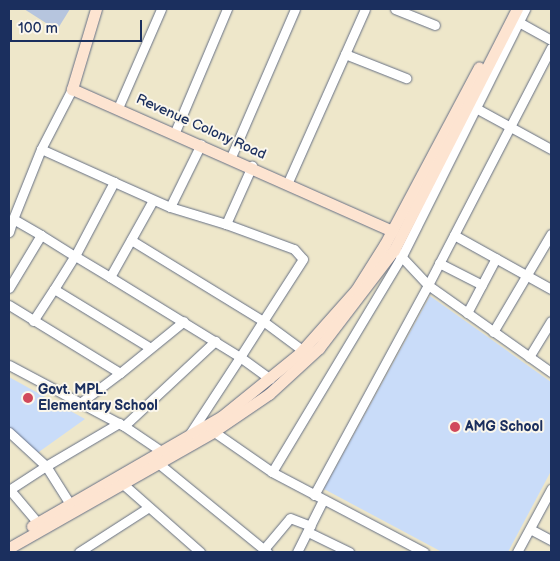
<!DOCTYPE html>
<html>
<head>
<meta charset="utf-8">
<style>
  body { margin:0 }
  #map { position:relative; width:560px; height:561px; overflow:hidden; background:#eee7ca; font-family:"Balsamiq Sans",sans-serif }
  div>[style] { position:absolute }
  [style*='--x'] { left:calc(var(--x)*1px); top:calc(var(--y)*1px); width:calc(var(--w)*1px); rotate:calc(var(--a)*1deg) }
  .built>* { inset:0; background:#c9dcf9 }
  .industrial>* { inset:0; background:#b6c5de }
  .roads { filter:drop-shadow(0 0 1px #656f84) drop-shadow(0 0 1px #656f84) }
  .street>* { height:9px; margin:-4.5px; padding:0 4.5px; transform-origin:4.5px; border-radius:4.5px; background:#fff }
  .secondary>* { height:11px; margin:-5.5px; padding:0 5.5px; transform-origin:5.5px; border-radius:5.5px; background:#fde4d1 }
  .dots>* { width:14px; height:14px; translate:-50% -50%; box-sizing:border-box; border:2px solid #fbf7ec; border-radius:50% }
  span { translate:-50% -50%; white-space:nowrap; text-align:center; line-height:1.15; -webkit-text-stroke:4px #fbf7ec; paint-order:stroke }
  .street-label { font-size:14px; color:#1b2f5e }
  .poi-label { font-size:14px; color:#1b2f5e; font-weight:700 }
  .left { translate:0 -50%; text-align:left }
  .frame { position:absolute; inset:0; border:10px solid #1b2f5e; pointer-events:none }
  .scale { position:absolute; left:10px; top:20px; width:132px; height:22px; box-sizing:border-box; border:2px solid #1b2f5e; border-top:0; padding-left:6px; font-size:15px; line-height:18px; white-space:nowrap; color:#1b2f5e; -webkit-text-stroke:4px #fbf7ec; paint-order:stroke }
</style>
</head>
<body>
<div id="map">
  <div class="built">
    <div style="clip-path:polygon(430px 296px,551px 382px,551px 471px,508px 552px,442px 552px,324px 489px)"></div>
    <div style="clip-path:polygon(9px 377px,85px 419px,36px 454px,9px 428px)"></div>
  </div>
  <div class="industrial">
    <div style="clip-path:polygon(24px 9px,70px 9px,57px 30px)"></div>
  </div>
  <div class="roads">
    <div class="street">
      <div style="--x:395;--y:9;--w:43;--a:21.8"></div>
      <div style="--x:515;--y:20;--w:41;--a:29.1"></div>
      <div style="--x:345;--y:54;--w:66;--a:21.5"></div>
      <div style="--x:472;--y:106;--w:90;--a:28.6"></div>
      <div style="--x:118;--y:108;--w:108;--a:-66.5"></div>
      <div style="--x:175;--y:132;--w:134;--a:-67.1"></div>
      <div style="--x:41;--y:149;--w:80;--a:24.3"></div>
      <div style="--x:231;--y:157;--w:161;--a:-66.6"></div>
      <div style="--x:288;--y:182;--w:189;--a:-66"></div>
      <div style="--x:170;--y:207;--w:59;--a:16.9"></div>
      <div style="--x:226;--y:224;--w:64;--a:-65.9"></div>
      <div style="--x:226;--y:224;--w:72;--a:20.2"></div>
      <div style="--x:294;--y:249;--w:13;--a:48"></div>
      <div style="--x:303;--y:259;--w:74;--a:122.8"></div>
      <div style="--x:263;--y:321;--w:49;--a:36.6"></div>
      <div style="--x:9;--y:232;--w:14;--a:-73"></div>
      <div style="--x:41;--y:235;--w:32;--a:-150"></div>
      <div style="--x:13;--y:219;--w:75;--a:-68.2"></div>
      <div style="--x:41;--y:149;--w:68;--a:-62.7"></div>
      <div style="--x:454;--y:235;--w:111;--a:29.1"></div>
      <div style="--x:131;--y:240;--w:155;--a:31.5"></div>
      <div style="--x:263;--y:321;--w:43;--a:122.6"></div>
      <div style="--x:240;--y:357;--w:153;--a:-148.4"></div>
      <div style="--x:110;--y:277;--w:88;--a:-60.8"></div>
      <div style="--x:398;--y:253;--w:44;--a:46.8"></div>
      <div style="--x:428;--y:285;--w:267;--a:-62.6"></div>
      <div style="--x:439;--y:263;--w:48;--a:27.1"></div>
      <div style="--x:9;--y:288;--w:62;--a:-58.9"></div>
      <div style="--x:41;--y:235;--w:40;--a:32"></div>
      <div style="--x:75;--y:256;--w:84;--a:-62.2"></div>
      <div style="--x:114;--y:182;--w:61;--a:24.1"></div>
      <div style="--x:170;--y:207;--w:70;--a:-63.8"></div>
      <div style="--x:54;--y:289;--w:39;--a:-58"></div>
      <div style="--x:75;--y:256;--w:41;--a:31"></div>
      <div style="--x:9;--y:305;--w:130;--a:31.5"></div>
      <div style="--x:120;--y:373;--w:82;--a:-39.1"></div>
      <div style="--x:467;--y:313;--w:62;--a:-62.2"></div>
      <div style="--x:33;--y:321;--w:38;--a:-57"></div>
      <div style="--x:54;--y:289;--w:111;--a:31.4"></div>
      <div style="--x:493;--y:332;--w:114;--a:-59.4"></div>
      <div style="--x:529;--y:357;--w:42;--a:-58.6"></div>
      <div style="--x:9;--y:365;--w:128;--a:28"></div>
      <div style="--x:80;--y:403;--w:50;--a:-36.9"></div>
      <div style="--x:210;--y:429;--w:75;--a:34.7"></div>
      <div style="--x:272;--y:472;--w:172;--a:27.8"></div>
      <div style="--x:9;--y:432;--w:50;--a:42.6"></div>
      <div style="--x:46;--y:466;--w:85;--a:-30.5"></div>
      <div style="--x:189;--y:435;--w:93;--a:-56.8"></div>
      <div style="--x:240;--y:357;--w:37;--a:36"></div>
      <div style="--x:161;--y:451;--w:45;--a:-146"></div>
      <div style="--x:124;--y:426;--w:125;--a:-43"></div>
      <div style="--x:158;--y:463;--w:141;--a:39.2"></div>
      <div style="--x:272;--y:472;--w:252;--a:-59"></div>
      <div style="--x:402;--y:256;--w:276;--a:-63.5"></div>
      <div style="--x:123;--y:484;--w:103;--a:41.4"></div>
      <div style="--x:9;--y:490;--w:44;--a:-33"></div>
      <div style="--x:46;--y:466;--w:45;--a:57.7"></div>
      <div style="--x:10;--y:490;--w:43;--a:49.7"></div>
      <div style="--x:314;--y:495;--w:239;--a:-61.5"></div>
      <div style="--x:428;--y:285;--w:151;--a:35.3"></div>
      <div style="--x:530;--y:529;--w:24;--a:28"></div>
      <div style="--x:308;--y:532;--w:46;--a:26"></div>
      <div style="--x:264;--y:549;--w:40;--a:-50"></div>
      <div style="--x:290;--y:518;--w:22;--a:21"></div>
      <div style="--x:79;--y:552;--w:80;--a:-32.7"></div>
      <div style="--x:297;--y:552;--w:58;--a:-63.4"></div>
      <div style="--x:517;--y:552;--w:72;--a:-61.6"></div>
    </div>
    <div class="secondary">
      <div style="--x:96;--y:9;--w:84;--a:106.7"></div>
      <div style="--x:72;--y:89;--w:351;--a:23.9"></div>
      <div style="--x:32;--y:526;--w:218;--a:-30"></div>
      <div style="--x:221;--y:417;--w:102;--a:-39"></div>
      <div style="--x:300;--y:353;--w:84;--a:-48.4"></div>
      <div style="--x:356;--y:290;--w:54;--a:-57.8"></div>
      <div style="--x:385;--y:244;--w:200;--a:-62"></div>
      <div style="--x:9;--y:548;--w:235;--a:-29.6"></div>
      <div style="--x:213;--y:432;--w:68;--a:-34.2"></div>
      <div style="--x:269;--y:394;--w:68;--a:-42.6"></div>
      <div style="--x:319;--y:348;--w:123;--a:-52.6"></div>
      <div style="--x:394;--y:250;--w:271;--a:-63"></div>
    </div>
  </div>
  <div class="dots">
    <div style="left:28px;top:398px;background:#d1495b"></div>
    <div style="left:455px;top:427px;background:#d1495b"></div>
  </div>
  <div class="street-label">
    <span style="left:201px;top:127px;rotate:24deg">Revenue Colony Road</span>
  </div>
  <div class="poi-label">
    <span class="left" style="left:38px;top:398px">Govt. MPL.<br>Elementary School</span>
    <span class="left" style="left:465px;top:427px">AMG School</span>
  </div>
  <div class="frame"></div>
  <div class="scale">100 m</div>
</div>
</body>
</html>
